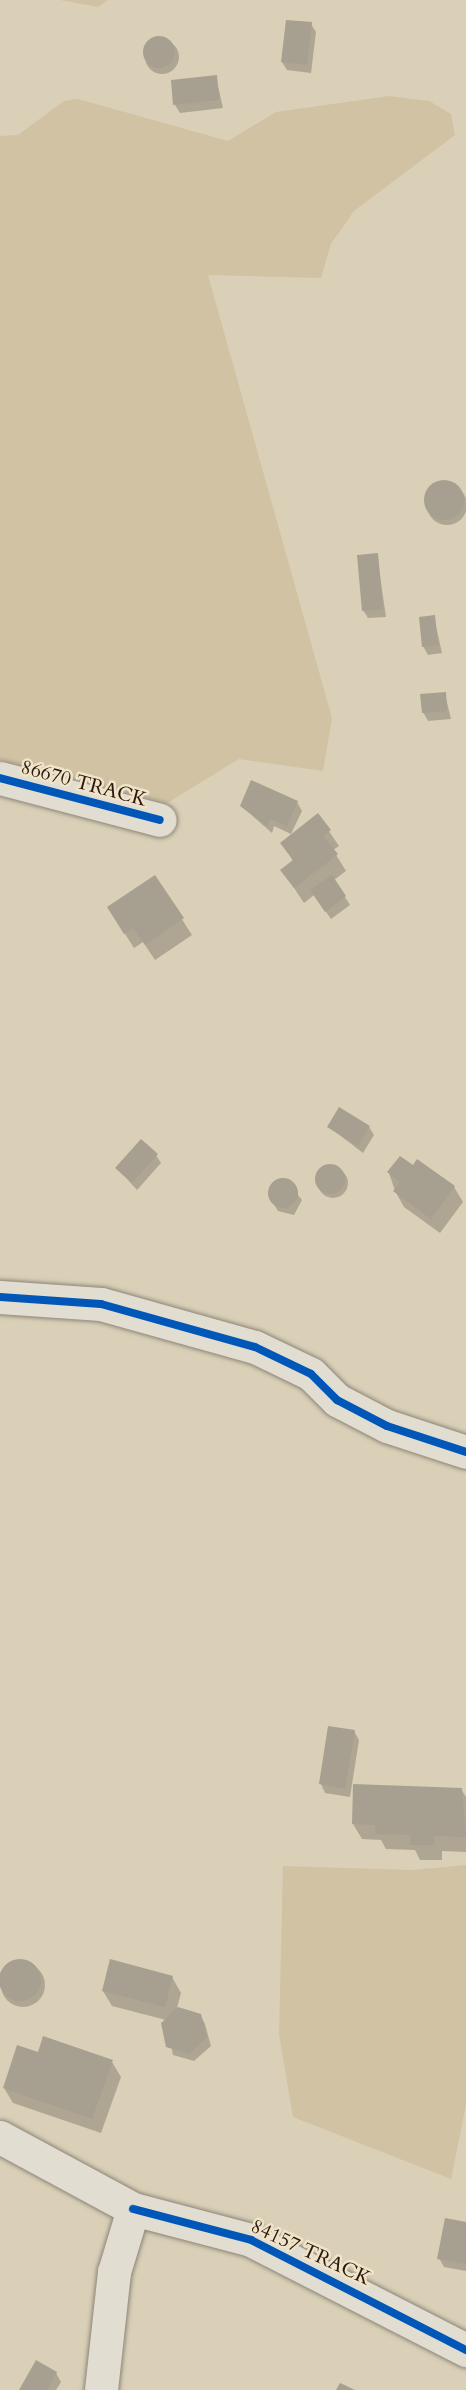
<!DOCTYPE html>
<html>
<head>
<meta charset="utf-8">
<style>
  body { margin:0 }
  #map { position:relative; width:466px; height:2390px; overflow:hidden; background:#dad0b8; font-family:Cardo,serif }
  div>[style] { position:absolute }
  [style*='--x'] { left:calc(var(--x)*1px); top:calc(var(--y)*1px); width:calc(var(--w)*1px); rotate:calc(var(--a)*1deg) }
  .green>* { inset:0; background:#d0c2a2 }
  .shadow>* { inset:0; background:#0003 }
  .round { border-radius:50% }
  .building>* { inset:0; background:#a79f8f }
  .roads { filter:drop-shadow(0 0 2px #8d8577) drop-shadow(0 0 2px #8d8577) }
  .street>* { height:33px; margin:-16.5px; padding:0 16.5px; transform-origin:16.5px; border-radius:16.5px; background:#e2ddd1 }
  .cycleway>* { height:8px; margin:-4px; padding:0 4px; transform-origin:4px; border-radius:4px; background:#0057b8 }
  span { translate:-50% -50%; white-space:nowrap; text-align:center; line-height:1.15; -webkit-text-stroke:5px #f0e4c8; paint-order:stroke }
  .street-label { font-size:20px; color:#291710 }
</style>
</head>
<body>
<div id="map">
  <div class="green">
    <div style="clip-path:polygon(60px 0,108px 0,98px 7px)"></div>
    <div style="clip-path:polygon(389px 96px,429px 101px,451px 114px,455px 135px,354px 211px,331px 244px,321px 278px,208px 275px,332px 718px,323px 771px,239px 759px,167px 803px,0 759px,0 136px,18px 135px,64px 101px,78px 99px,228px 141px,276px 112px)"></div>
    <div style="clip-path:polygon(466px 1865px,466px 2105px,451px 2179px,293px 2117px,279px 2034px,283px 1866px,413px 1870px)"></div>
  </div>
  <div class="shadow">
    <div style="clip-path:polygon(311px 24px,316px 32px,311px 73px,287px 70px,282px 62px)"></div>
    <div class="round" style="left:145px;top:40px;width:34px;height:34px"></div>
    <div style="clip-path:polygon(216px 77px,223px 108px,180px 113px,175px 105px)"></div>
    <div class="round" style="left:427px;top:485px;width:40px;height:40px"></div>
    <div style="clip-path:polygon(377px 555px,386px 617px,368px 618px,363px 610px)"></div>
    <div style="clip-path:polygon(434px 617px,442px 653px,428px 655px,423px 646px)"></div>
    <div style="clip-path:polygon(445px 694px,451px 719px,428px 721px,423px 712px)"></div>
    <div style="clip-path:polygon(297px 802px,302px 811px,291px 834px,274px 826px,272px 833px,241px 806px)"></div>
    <div style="clip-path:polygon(318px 815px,339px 846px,333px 850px,346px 871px,334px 880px,350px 905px,331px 919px,314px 895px,304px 903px,282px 870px,293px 861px,282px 843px)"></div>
    <div style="clip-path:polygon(155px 877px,192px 935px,155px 960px,143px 942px,134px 948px,118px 923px)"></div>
    <div style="clip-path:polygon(329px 1127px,369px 1127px,374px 1135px,363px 1153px)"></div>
    <div style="clip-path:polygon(156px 1155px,161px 1163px,137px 1190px,117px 1168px)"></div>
    <div style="clip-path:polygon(413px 1167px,454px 1187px,463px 1202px,440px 1233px,404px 1207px,395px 1191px,389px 1173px)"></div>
    <div class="round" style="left:318px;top:1168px;width:30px;height:30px"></div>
    <div style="clip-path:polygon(285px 1179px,302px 1200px,294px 1215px,278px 1211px,273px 1203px,271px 1186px)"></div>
    <div style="clip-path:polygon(354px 1731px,359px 1740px,350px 1797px,325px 1793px,321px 1784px)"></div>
    <div style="clip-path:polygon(461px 1789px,466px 1797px,466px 1852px,442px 1851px,442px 1860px,420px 1860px,415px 1850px,386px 1849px,381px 1840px,362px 1839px,353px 1824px)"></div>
    <div class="round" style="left:1px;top:1963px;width:44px;height:44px"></div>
    <div style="clip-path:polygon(172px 1977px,181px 1993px,177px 2008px,200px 2015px,205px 2024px,211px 2046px,194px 2061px,173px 2055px,166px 2020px,112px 2006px,103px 1991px)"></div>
    <div style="clip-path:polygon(39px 2054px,112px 2062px,121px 2077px,101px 2133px,13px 2103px,4px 2088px)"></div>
    <div style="clip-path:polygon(466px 2223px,466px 2271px,444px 2267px,439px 2258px)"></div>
    <div style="clip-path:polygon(56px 2373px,61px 2382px,56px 2390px,21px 2390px)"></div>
  </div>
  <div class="building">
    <div style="clip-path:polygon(286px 20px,312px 22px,307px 65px,281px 62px)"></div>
    <div class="round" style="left:143px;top:36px;width:32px;height:32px"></div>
    <div style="clip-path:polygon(217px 75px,219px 100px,173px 105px,171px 80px)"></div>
    <div class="round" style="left:424px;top:480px;width:40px;height:40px"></div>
    <div style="clip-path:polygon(378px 553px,383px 609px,362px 611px,357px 555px)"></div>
    <div style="clip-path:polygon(435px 615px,438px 645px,422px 647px,419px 617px)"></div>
    <div style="clip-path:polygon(446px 692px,447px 711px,422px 713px,420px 694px)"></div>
    <div style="clip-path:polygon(251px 780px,298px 801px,287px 826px,270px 819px,267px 826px,240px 806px)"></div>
    <div style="clip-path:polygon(318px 813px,331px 830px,323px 836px,338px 854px,294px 888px,280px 870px,293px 860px,280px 843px)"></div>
    <div style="clip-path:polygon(155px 875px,184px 918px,145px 945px,133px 928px,124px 934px,107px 907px)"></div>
    <div style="clip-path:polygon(332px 875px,346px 896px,325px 912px,310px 890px)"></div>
    <div style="clip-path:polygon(339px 1107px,370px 1126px,358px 1146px,327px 1127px)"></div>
    <div style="clip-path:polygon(141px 1139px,158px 1154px,132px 1183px,115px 1168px)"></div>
    <div style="clip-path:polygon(400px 1156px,413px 1165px,417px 1159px,455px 1186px,431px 1219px,393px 1191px,400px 1182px,387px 1172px)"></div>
    <div class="round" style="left:315px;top:1164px;width:30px;height:30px"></div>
    <div class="round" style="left:268px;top:1178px;width:30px;height:30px"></div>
    <div style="clip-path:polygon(328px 1726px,355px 1730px,345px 1789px,319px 1784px)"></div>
    <div style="clip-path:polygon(353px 1784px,462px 1788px,466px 1837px,434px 1836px,434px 1845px,410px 1845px,410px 1835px,375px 1834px,375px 1825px,352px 1824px)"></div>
    <div class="round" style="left:-1px;top:1959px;width:42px;height:42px"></div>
    <div style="clip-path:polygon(110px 1959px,173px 1976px,165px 2007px,102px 1991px)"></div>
    <div style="clip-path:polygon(178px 2007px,201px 2014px,207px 2037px,189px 2054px,166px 2047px,161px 2023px)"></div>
    <div style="clip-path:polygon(43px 2036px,113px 2060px,92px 2119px,3px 2088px,17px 2045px,38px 2052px)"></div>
    <div style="clip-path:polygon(445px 2218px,466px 2222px,466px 2264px,437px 2259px)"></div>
    <div style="clip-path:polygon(36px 2360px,57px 2372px,47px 2390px,19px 2390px)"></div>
    <div style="clip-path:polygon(340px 2383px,355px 2390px,336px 2390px)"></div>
  </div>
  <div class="roads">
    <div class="street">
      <div style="--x:0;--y:778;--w:165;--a:14.7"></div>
      <div style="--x:0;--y:1297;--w:101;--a:4"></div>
      <div style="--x:101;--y:1304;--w:160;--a:15.6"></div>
      <div style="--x:255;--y:1347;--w:62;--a:25.7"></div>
      <div style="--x:311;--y:1374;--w:37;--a:45"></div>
      <div style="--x:337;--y:1400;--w:56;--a:27.5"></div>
      <div style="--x:387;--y:1426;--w:83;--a:18.2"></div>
      <div style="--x:0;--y:2137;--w:151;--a:28.4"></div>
      <div style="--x:133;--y:2209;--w:66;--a:106.8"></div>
      <div style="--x:114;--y:2272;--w:119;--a:96.3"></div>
      <div style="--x:133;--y:2209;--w:122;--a:14.7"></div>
      <div style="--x:251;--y:2240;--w:242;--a:27.1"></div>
    </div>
  </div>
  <div class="cycleway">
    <div style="--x:0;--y:778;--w:165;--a:14.7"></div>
    <div style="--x:0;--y:1297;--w:101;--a:4"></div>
    <div style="--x:101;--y:1304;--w:160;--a:15.6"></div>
    <div style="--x:255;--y:1347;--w:62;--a:25.7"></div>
    <div style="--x:311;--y:1374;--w:37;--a:45"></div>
    <div style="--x:337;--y:1400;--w:56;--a:27.5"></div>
    <div style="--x:387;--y:1426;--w:83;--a:18.2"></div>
    <div style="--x:133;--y:2209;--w:122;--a:14.7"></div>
    <div style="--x:251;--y:2240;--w:242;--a:27.1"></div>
  </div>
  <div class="street-label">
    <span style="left:84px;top:783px;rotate:15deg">86670 TRACK</span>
    <span style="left:311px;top:2252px;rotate:25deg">84157 TRACK</span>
  </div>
</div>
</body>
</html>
